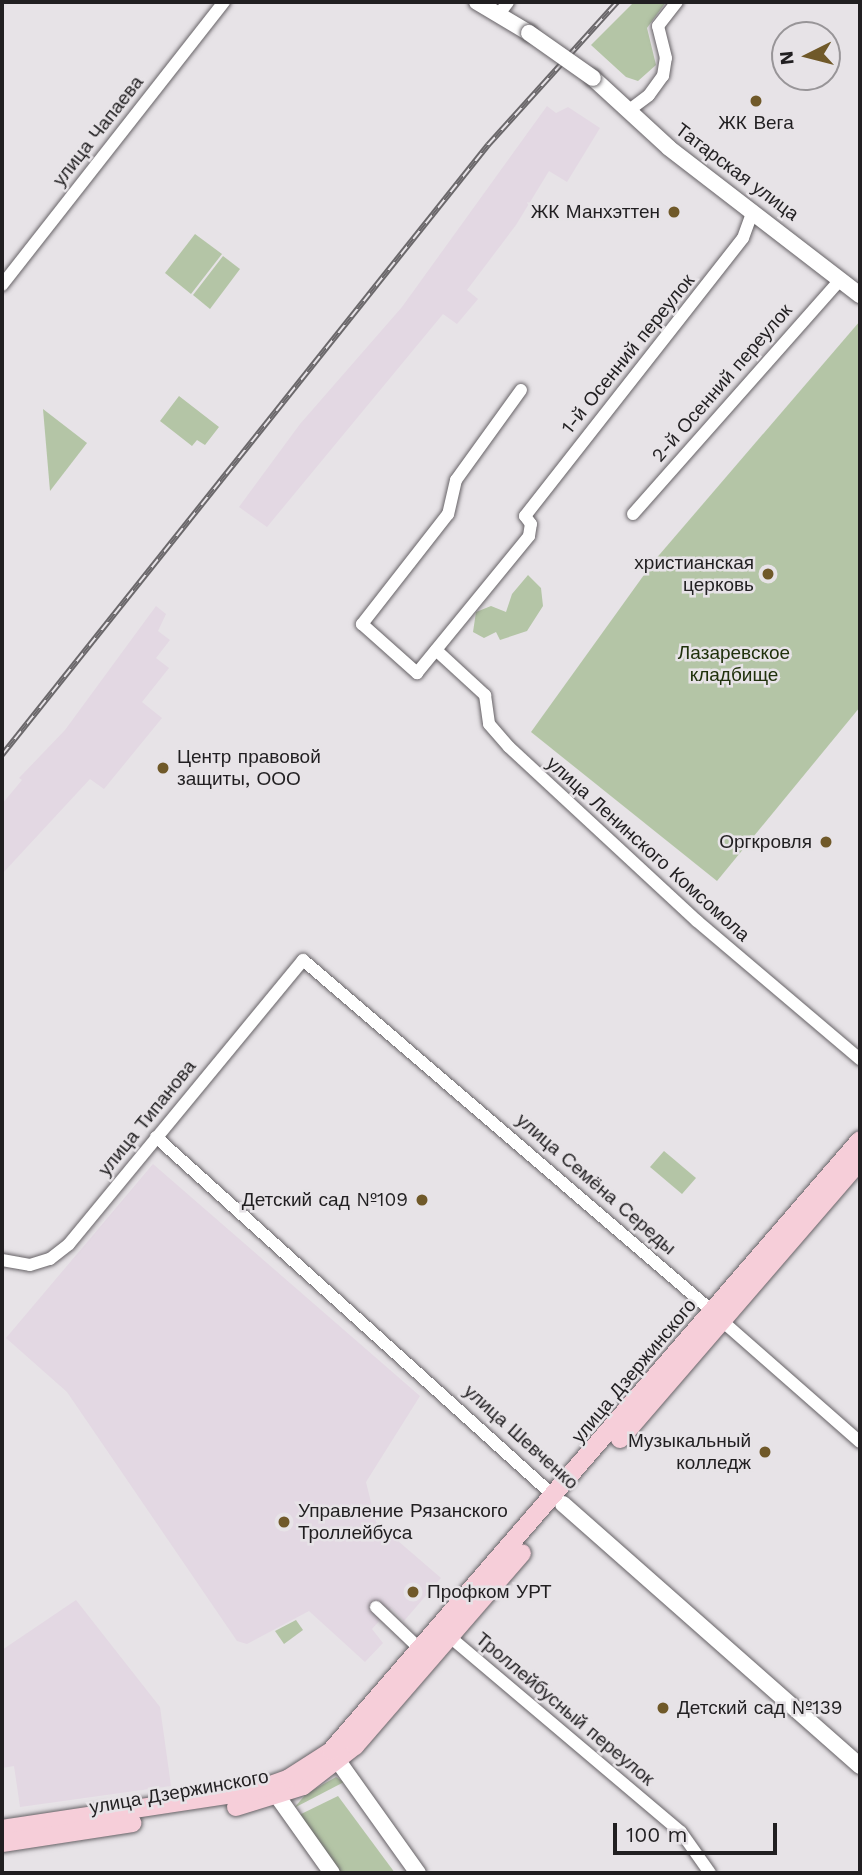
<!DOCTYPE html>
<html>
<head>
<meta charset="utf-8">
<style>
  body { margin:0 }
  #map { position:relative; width:862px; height:1875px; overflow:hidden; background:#e7e3e7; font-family:"Work Sans",sans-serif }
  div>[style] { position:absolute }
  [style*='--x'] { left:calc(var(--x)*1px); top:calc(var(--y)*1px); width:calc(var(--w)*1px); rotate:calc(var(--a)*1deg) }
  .built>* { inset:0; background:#e3d8e3 }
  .green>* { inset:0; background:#b4c5a6 }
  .roads { filter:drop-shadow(0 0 2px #666266) drop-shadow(0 0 2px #666266) }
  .minor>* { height:12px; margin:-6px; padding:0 6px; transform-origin:6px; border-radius:6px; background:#fff }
  .tertiary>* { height:16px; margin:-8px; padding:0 8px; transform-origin:8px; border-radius:8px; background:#fff }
  .secondary>* { height:18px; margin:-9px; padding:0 9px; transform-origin:9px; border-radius:9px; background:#f6ced9 }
  .rail>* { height:6px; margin-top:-3px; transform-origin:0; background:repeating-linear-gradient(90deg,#e7e3e7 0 10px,#6b686b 0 20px); box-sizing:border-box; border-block:2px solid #6b686b }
  .bridges { filter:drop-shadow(0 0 2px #666266) drop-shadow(0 0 2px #666266) }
  .tertiary-bridge>* { height:16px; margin:-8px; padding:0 8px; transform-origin:8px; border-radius:8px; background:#fff }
  .dots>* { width:19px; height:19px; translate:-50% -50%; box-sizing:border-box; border:4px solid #e7e3e7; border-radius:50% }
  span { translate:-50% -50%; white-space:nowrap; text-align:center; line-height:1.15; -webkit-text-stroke:5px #e7e3e7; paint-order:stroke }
  .poi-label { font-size:19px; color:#211f21 }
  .right { translate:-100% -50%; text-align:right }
  .left { translate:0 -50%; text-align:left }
  .street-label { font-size:19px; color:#211f21 }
  .park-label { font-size:19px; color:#20310c }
  .frame { position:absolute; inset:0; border:4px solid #211f21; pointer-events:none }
  .north { position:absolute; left:771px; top:21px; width:70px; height:70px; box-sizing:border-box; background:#e7e3e7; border:2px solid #989598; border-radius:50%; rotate:264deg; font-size:19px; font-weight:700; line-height:28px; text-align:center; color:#211f21 }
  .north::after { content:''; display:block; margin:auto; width:24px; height:32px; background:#705929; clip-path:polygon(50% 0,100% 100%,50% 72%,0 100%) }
  .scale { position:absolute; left:613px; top:1823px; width:164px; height:32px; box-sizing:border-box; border:4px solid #211f21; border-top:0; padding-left:9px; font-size:21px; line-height:24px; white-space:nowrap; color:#211f21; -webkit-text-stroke:5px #e7e3e7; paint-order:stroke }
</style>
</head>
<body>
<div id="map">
  <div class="built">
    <div style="clip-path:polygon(547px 106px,556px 113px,568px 107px,600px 128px,567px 182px,549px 171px,516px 225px,467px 290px,478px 299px,457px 324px,443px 314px,267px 527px,239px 507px,300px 424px,402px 307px)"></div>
    <div style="clip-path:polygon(156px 606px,166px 614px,158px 631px,170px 640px,156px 658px,169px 668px,142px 702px,162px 718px,104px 789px,90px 779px,2px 874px,2px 804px,22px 780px,19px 778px,65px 730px)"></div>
    <div style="clip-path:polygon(153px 1164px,420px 1396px,366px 1482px,376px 1522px,441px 1578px,404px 1621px,391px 1608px,372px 1629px,383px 1643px,365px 1662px,309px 1611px,247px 1644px,237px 1641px,67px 1392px,6px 1338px)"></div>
    <div style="clip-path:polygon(76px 1600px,160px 1707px,171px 1786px,20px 1807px,14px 1766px,2px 1768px,2px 1650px)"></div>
  </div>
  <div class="green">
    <div style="clip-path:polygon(634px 2px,666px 2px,647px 28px,656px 65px,638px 81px,626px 77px,591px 45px)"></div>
    <div style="clip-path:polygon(195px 234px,222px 254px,191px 294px,165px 273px)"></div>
    <div style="clip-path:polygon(223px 256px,240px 269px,210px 309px,193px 295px)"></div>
    <div style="clip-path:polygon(860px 321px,860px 707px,717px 881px,531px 732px,654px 561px)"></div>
    <div style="clip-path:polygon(179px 396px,219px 427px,205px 445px,197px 440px,192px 446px,160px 421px)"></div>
    <div style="clip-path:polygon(43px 409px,87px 443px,50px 491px)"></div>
    <div style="clip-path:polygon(528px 575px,541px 588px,543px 606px,527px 631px,500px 640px,496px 632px,484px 638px,473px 632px,476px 612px,491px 606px,506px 612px,512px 594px)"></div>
    <div style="clip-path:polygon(664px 1151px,696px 1178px,682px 1194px,650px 1167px)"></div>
    <div style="clip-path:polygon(296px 1620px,303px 1630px,284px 1644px,275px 1631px)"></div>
    <div style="clip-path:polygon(336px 1777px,344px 1782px,294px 1808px,306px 1794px)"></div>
    <div style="clip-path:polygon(338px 1796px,395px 1873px,337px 1871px,297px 1816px)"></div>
  </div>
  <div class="roads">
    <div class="minor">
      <div style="--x:498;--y:15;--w:16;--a:-52"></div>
      <div style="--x:628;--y:111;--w:26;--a:-37"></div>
      <div style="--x:649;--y:95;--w:24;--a:-54"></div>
      <div style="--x:663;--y:76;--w:18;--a:-81"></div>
      <div style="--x:666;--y:58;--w:33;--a:-104"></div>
      <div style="--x:658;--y:26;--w:31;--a:-52"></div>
      <div style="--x:2;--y:285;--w:360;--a:-51.9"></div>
      <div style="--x:521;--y:390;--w:111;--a:125.8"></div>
      <div style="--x:456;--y:480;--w:35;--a:103"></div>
      <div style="--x:448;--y:514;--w:140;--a:128"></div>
      <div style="--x:362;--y:624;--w:74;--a:41.7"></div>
      <div style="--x:417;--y:673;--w:177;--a:-50.7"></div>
      <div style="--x:529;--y:536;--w:12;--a:-81"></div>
      <div style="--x:531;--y:524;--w:10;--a:-127"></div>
      <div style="--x:525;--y:516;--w:353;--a:-51.9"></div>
      <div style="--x:743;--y:238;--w:29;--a:-70"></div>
      <div style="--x:633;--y:514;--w:314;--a:-48.5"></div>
      <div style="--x:436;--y:650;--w:67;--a:42.6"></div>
      <div style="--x:485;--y:695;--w:29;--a:82"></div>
      <div style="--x:489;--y:724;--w:30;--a:49"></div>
      <div style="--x:509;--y:747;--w:256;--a:42.8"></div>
      <div style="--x:697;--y:921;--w:214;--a:40.3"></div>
      <div style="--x:156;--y:1137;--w:537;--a:42.06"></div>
      <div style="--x:2;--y:1260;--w:28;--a:10"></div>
      <div style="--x:30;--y:1265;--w:21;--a:-17"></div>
      <div style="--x:50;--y:1259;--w:24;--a:-38"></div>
      <div style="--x:69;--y:1244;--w:368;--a:-50.5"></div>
      <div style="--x:303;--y:960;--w:539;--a:40.64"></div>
      <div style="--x:721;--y:1320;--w:185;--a:41.3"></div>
      <div style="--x:376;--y:1607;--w:62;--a:43.7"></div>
      <div style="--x:450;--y:1637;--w:302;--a:40.2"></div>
      <div style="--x:681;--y:1832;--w:50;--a:54.7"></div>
    </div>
    <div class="tertiary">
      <div style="--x:477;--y:2;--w:61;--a:30.8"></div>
      <div style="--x:593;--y:78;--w:103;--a:42.6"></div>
      <div style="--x:669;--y:148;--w:241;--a:37.6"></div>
      <div style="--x:563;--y:1504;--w:396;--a:41.4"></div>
      <div style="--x:338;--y:1761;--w:138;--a:54.5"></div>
      <div style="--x:278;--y:1797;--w:93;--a:54.6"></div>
    </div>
    <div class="secondary">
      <div style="--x:620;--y:1439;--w:367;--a:-49.2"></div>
      <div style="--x:236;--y:1807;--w:70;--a:-17.4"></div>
      <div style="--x:303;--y:1786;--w:66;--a:-37.6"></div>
      <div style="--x:355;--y:1746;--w:255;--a:-49.1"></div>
      <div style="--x:2;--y:1829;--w:255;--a:-8.6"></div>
      <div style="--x:254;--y:1791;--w:37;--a:-20"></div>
      <div style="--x:289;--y:1778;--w:50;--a:-32.7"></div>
      <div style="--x:331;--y:1751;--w:808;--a:-49.11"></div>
      <div style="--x:2;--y:1843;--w:132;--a:-8.7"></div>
    </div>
  </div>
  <div class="rail">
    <div style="--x:2;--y:755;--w:780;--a:-51.45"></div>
    <div style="--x:488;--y:145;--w:193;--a:-47.9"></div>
  </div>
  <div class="bridges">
    <div class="tertiary-bridge">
      <div style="--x:529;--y:33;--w:78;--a:35.1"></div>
    </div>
  </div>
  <div class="dots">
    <div style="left:756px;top:101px;background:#705929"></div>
    <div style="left:674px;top:212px;background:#705929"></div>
    <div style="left:768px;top:574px;background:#705929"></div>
    <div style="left:163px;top:768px;background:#705929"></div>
    <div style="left:826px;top:842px;background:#705929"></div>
    <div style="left:422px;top:1200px;background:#705929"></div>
    <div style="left:765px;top:1452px;background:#705929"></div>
    <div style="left:284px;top:1522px;background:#705929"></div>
    <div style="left:413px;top:1592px;background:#705929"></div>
    <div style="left:663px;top:1708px;background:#705929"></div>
  </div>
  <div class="poi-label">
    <span style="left:756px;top:123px">ЖК Вега</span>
    <span class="right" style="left:660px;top:212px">ЖК Манхэттен</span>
    <span class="right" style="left:754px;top:574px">христианская<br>церковь</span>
    <span class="left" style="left:177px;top:768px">Центр правовой<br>защиты, ООО</span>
    <span class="right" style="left:812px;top:842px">Оргкровля</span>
    <span class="right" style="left:408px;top:1200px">Детский сад №109</span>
    <span class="right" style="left:751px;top:1452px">Музыкальный<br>колледж</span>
    <span class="left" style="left:298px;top:1522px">Управление Рязанского<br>Троллейбуса</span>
    <span class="left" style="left:427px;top:1592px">Профком УРТ</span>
    <span class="left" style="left:677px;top:1708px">Детский сад №139</span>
  </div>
  <div class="street-label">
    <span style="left:98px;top:131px;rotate:-52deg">улица Чапаева</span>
    <span style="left:737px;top:172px;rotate:37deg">Татарская улица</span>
    <span style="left:628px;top:354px;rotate:-51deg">1-й Осенний переулок</span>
    <span style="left:722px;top:383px;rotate:-49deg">2-й Осенний переулок</span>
    <span style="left:648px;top:849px;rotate:42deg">улица Ленинского Комсомола</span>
    <span style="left:147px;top:1118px;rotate:-51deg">улица Типанова</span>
    <span style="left:596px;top:1184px;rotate:41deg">улица Семёна Середы</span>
    <span style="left:634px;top:1371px;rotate:-50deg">улица Дзержинского</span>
    <span style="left:521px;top:1437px;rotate:42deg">улица Шевченко</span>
    <span style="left:565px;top:1709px;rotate:40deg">Троллейбусный переулок</span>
    <span style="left:179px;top:1792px;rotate:-10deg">улица Дзержинского</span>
  </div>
  <div class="park-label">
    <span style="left:734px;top:664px">Лазаревское<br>кладбище</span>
  </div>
  <div class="frame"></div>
  <div class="north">N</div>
  <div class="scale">100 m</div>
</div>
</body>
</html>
